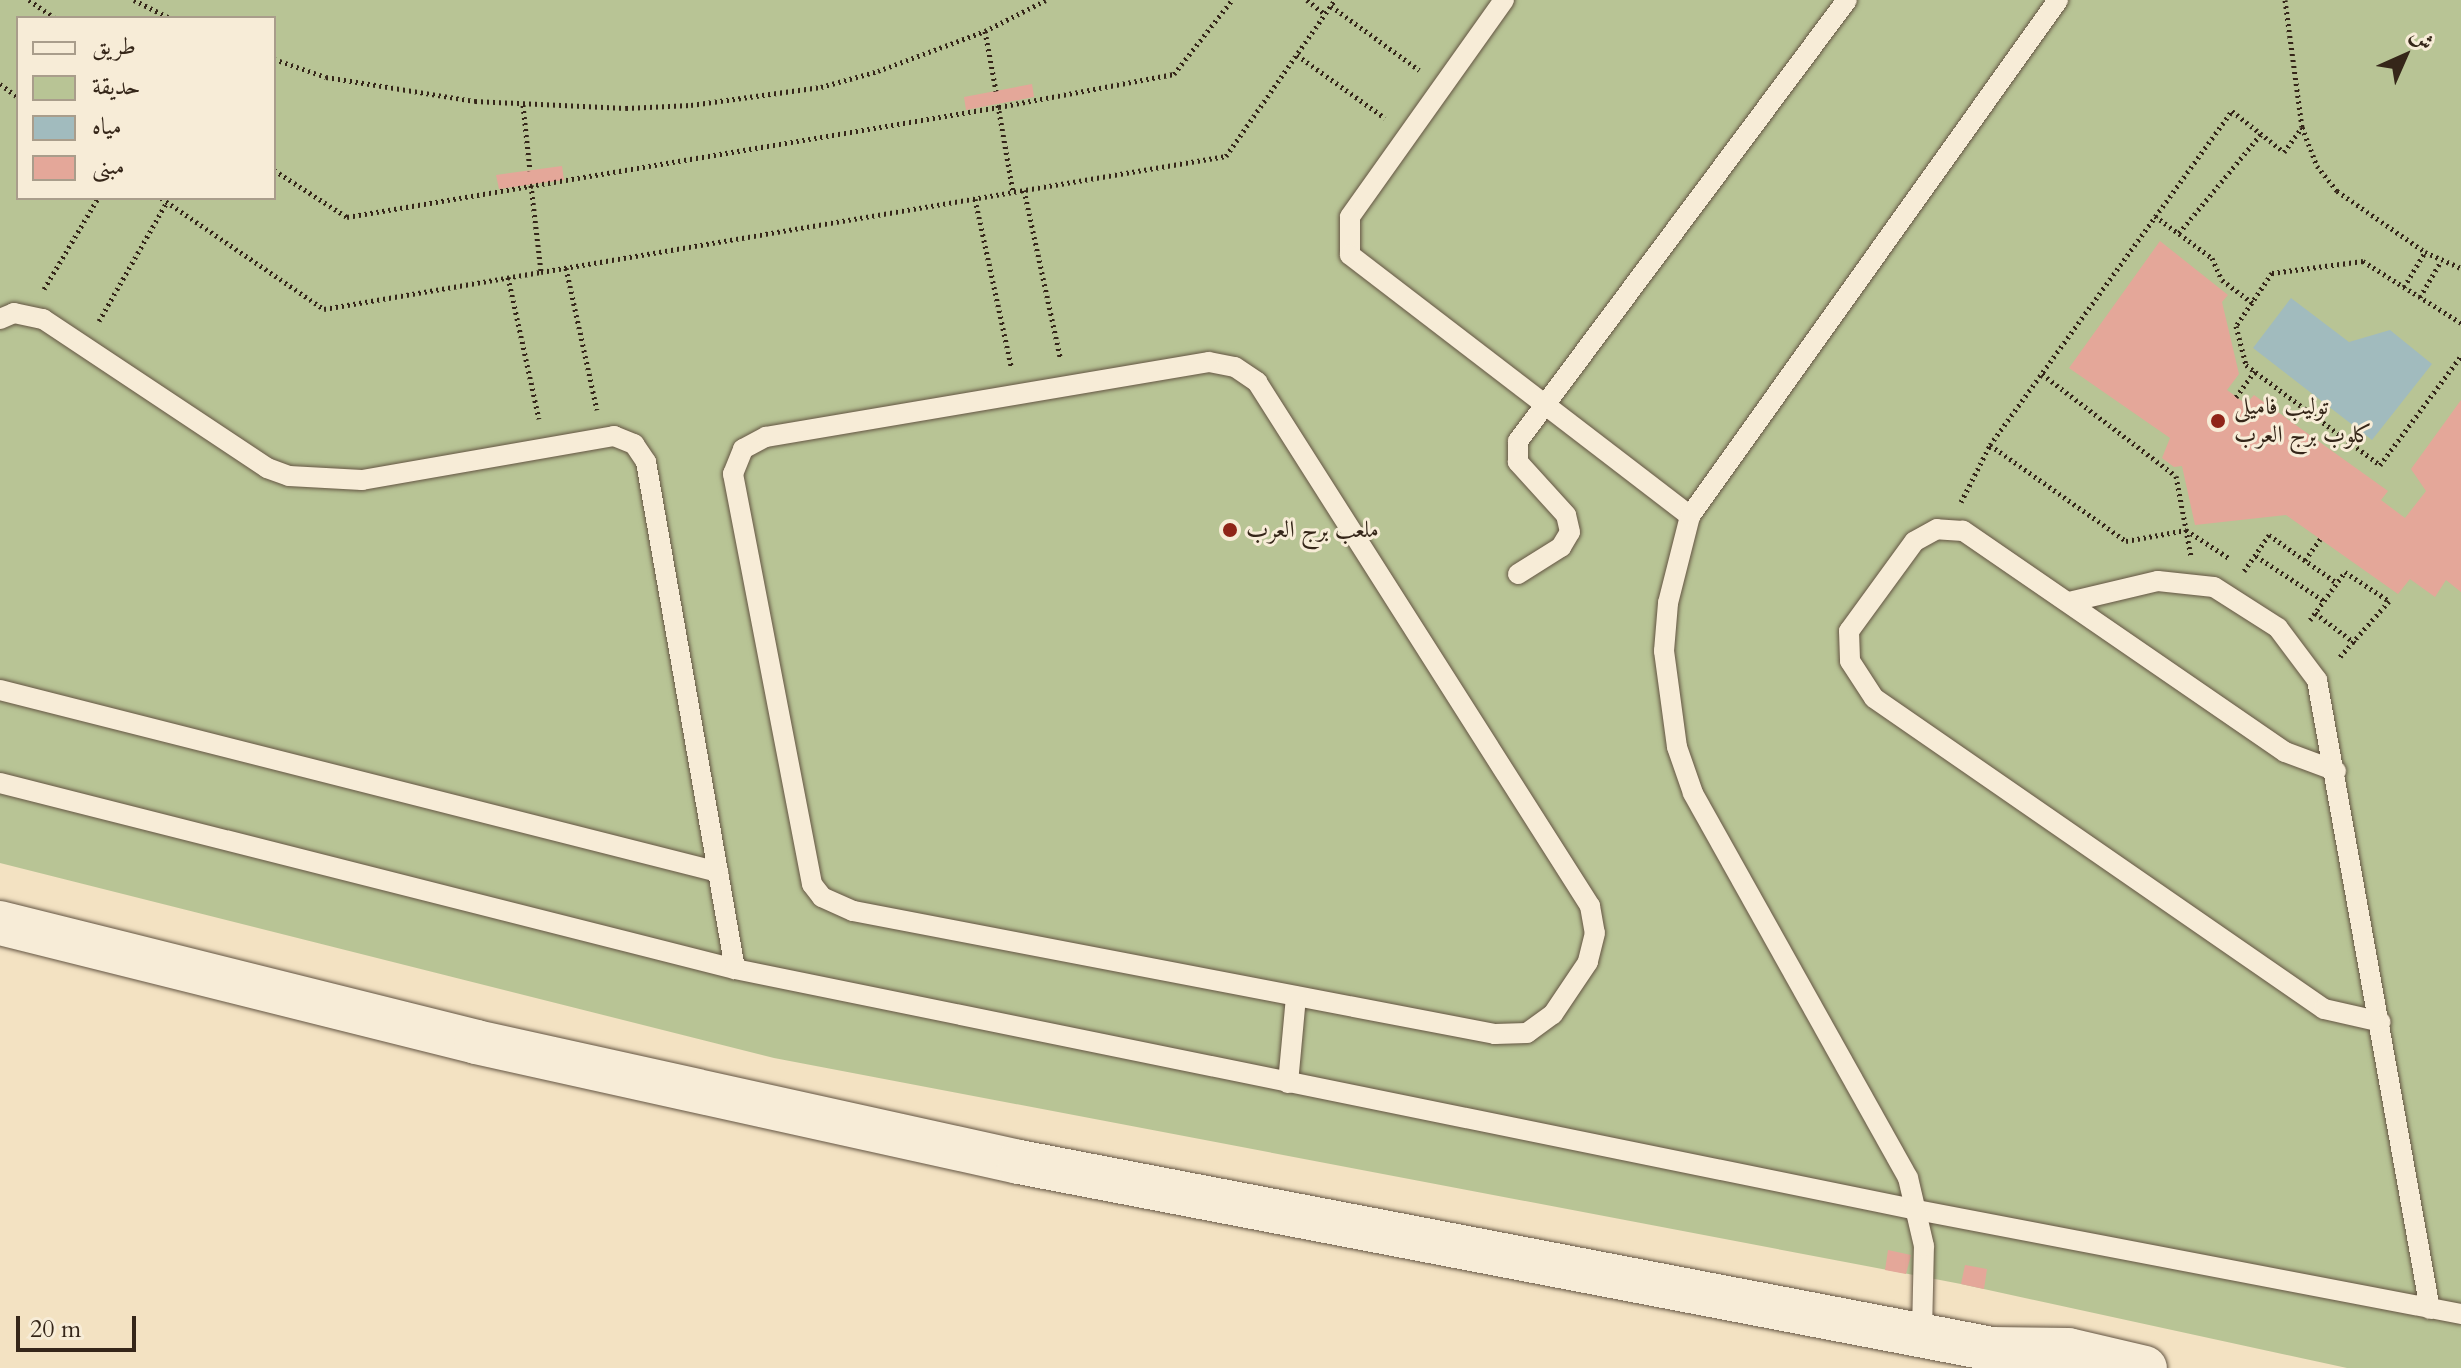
<!DOCTYPE html>
<html>
<head>
<meta charset="utf-8">
<style>
  body { margin:0 }
  #map { position:relative; width:2461px; height:1368px; overflow:hidden; background:#f3e2c2; font-family:Cardo,Amiri,serif }
  div>[style] { position:absolute }
  [style*='--x'] { left:calc(var(--x)*1px); top:calc(var(--y)*1px); width:calc(var(--w)*1px); rotate:calc(var(--a)*1deg) }
  .green>* { inset:0; background:#b8c495 }
  .water>* { inset:0; background:#a1bbbe }
  .building>* { inset:0; background:#e4a799 }
  .path>* { height:5px; margin-top:-2.5px; transform-origin:0; background:repeating-linear-gradient(90deg,#352619 0 2px,transparent 0 6px) }
  .roads { filter:drop-shadow(0 0 2px #645543) drop-shadow(0 0 2px #645543) }
  .lane>* { height:20px; margin:-10px; padding:0 10px; transform-origin:10px; border-radius:10px; background:#f7ecd7 }
  .secondary>* { height:44px; margin:-22px; padding:0 22px; transform-origin:22px; border-radius:22px; background:#f7ecd7 }
  .dots>* { width:22px; height:22px; translate:-50% -50%; box-sizing:border-box; border:4px solid #f7ecd7; border-radius:50% }
  span { translate:-50% -50%; white-space:nowrap; text-align:center; line-height:1.15; -webkit-text-stroke:6px #f7ecd7; paint-order:stroke }
  .poi-label { font-size:24px; color:#352619 }
  .left { translate:0 -50%; text-align:left }
  .legend { position:absolute; left:16px; top:16px; width:260px; height:184px; box-sizing:border-box; background:#f7ecd7; border:2px solid #a99d8b; margin:0; padding:10px 14px; list-style:none; font-size:24px; color:#352619 }
  .legend li { display:flex; align-items:center; gap:16px; height:40px }
  .legend b { width:40px; border:2px solid #a99d8b }
  .north { position:absolute; left:2365px; top:16px; width:80px; height:80px; -webkit-text-stroke:6px #f7ecd7; paint-order:stroke; rotate:45deg; font-size:22px; font-weight:700; line-height:32px; text-align:center; color:#352619 }
  .north::after { content:''; display:block; margin:auto; width:28px; height:36px; background:#352619; clip-path:polygon(50% 0,100% 100%,50% 72%,0 100%) }
  .scale { position:absolute; left:16px; top:1316px; width:120px; height:36px; box-sizing:border-box; border:4px solid #352619; border-top:0; padding-left:10px; font-size:24px; line-height:28px; white-space:nowrap; color:#352619; -webkit-text-stroke:6px #f7ecd7; paint-order:stroke }
</style>
</head>
<body>
<div id="map">
  <div class="green">
    <div style="clip-path:polygon(evenodd,0 0,2461px 0,2461px 1368px,2347px 1368px,1961px 1284px,774px 1058px,0 863px,0 0,18px 18px,274px 18px,274px 198px,18px 198px,18px 18px)"></div>
  </div>
  <div class="water">
    <div style="clip-path:polygon(2291px 298px,2349px 342px,2390px 330px,2432px 364px,2372px 440px,2253px 348px)"></div>
  </div>
  <div class="building">
    <div style="clip-path:polygon(1032px 84px,1034px 97px,966px 110px,964px 97px)"></div>
    <div style="clip-path:polygon(562px 166px,564px 180px,499px 189px,496px 175px)"></div>
    <div style="clip-path:polygon(2160px 241px,2228px 295px,2222px 302px,2239px 374px,2227px 390px,2246px 404px,2254px 395px,2388px 491px,2381px 500px,2405px 518px,2426px 491px,2411px 469px,2461px 400px,2461px 592px,2446px 580px,2435px 597px,2410px 579px,2398px 594px,2286px 515px,2195px 525px,2182px 466px,2174px 467px,2162px 458px,2170px 438px,2069px 368px)"></div>
    <div style="clip-path:polygon(1888px 1250px,1911px 1255px,1906px 1274px,1885px 1270px)"></div>
    <div style="clip-path:polygon(1965px 1265px,1987px 1269px,1984px 1289px,1961px 1284px)"></div>
  </div>
  <div class="path">
    <div style="--x:29;--y:0;--w:32;--a:35"></div>
    <div style="--x:134;--y:0;--w:40;--a:26.6"></div>
    <div style="--x:1307;--y:0;--w:23;--a:38"></div>
    <div style="--x:2285;--y:0;--w:128;--a:82.4"></div>
    <div style="--x:2302;--y:127;--w:42;--a:69"></div>
    <div style="--x:2317;--y:166;--w:32;--a:51"></div>
    <div style="--x:2337;--y:191;--w:107;--a:34.7"></div>
    <div style="--x:2425;--y:252;--w:39;--a:24"></div>
    <div style="--x:1331;--y:6;--w:109;--a:36"></div>
    <div style="--x:985;--y:31;--w:61;--a:79.6"></div>
    <div style="--x:1297;--y:55;--w:108;--a:35.6"></div>
    <div style="--x:274;--y:59;--w:55;--a:19.1"></div>
    <div style="--x:326;--y:77;--w:151;--a:9.2"></div>
    <div style="--x:475;--y:101;--w:151;--a:2.7"></div>
    <div style="--x:626;--y:108;--w:65;--a:-2.6"></div>
    <div style="--x:691;--y:105;--w:131;--a:-7.9"></div>
    <div style="--x:821;--y:87;--w:59;--a:-15.7"></div>
    <div style="--x:878;--y:71;--w:114;--a:-20.5"></div>
    <div style="--x:985;--y:31;--w:68;--a:-26.9"></div>
    <div style="--x:0;--y:84;--w:22;--a:36"></div>
    <div style="--x:523;--y:105;--w:66;--a:83.9"></div>
    <div style="--x:998;--y:105;--w:88;--a:80.2"></div>
    <div style="--x:274;--y:170;--w:87;--a:32.8"></div>
    <div style="--x:347;--y:217;--w:661;--a:-9.58"></div>
    <div style="--x:999;--y:107;--w:178;--a:-10.7"></div>
    <div style="--x:1174;--y:74;--w:94;--a:-51.9"></div>
    <div style="--x:531;--y:185;--w:88;--a:83.4"></div>
    <div style="--x:1024;--y:190;--w:171;--a:77.8"></div>
    <div style="--x:161;--y:198;--w:197;--a:34.3"></div>
    <div style="--x:324;--y:309;--w:220;--a:-9.7"></div>
    <div style="--x:541;--y:272;--w:695;--a:-9.61"></div>
    <div style="--x:1226;--y:156;--w:190;--a:-55.1"></div>
    <div style="--x:975;--y:199;--w:171;--a:77.8"></div>
    <div style="--x:2155;--y:216;--w:71;--a:36.4"></div>
    <div style="--x:2212;--y:258;--w:24;--a:66"></div>
    <div style="--x:2222;--y:280;--w:38;--a:37"></div>
    <div style="--x:2179;--y:233;--w:129;--a:-50.4"></div>
    <div style="--x:566;--y:268;--w:145;--a:77.7"></div>
    <div style="--x:508;--y:277;--w:145;--a:77.7"></div>
    <div style="--x:2404;--y:287;--w:41;--a:-59"></div>
    <div style="--x:44;--y:289;--w:106;--a:-59.3"></div>
    <div style="--x:2420;--y:297;--w:42;--a:-59.7"></div>
    <div style="--x:99;--y:321;--w:137;--a:-60.3"></div>
    <div style="--x:2461;--y:323;--w:116;--a:-147.7"></div>
    <div style="--x:2363;--y:261;--w:92;--a:172.5"></div>
    <div style="--x:2272;--y:273;--w:64;--a:124.2"></div>
    <div style="--x:2236;--y:326;--w:40;--a:75.6"></div>
    <div style="--x:2246;--y:365;--w:167;--a:36.7"></div>
    <div style="--x:2380;--y:465;--w:136;--a:-53.4"></div>
    <div style="--x:2042;--y:374;--w:168;--a:37.3"></div>
    <div style="--x:2176;--y:476;--w:81;--a:79.4"></div>
    <div style="--x:2236;--y:397;--w:32;--a:-54"></div>
    <div style="--x:1990;--y:445;--w:166;--a:35.2"></div>
    <div style="--x:2126;--y:541;--w:61;--a:-10.4"></div>
    <div style="--x:2186;--y:530;--w:51;--a:33.1"></div>
    <div style="--x:1961;--y:502;--w:64;--a:-63"></div>
    <div style="--x:1990;--y:445;--w:412;--a:-54.1"></div>
    <div style="--x:2232;--y:111;--w:66;--a:38.3"></div>
    <div style="--x:2284;--y:152;--w:31;--a:-54"></div>
    <div style="--x:2256;--y:556;--w:82;--a:33.5"></div>
    <div style="--x:2305;--y:560;--w:26;--a:-54"></div>
    <div style="--x:2244;--y:571;--w:44;--a:-55.2"></div>
    <div style="--x:2269;--y:535;--w:83;--a:35.2"></div>
    <div style="--x:2315;--y:613;--w:50;--a:36.9"></div>
    <div style="--x:2310;--y:620;--w:59;--a:-53.9"></div>
    <div style="--x:2345;--y:572;--w:53;--a:33.4"></div>
    <div style="--x:2389;--y:601;--w:77;--a:131.3"></div>
  </div>
  <div class="roads">
    <div class="lane">
      <div style="--x:1504;--y:0;--w:266;--a:125.4"></div>
      <div style="--x:1350;--y:217;--w:38;--a:90"></div>
      <div style="--x:1350;--y:255;--w:429;--a:37.5"></div>
      <div style="--x:0;--y:319;--w:15;--a:-23"></div>
      <div style="--x:14;--y:313;--w:30;--a:12"></div>
      <div style="--x:43;--y:319;--w:269;--a:33.6"></div>
      <div style="--x:267;--y:468;--w:23;--a:20"></div>
      <div style="--x:289;--y:476;--w:73;--a:3.1"></div>
      <div style="--x:362;--y:480;--w:256;--a:-9.9"></div>
      <div style="--x:614;--y:436;--w:22;--a:22"></div>
      <div style="--x:634;--y:444;--w:22;--a:56"></div>
      <div style="--x:646;--y:462;--w:515;--a:80.04"></div>
      <div style="--x:1209;--y:362;--w:26;--a:11"></div>
      <div style="--x:1235;--y:367;--w:27;--a:34"></div>
      <div style="--x:1257;--y:382;--w:621;--a:57.56"></div>
      <div style="--x:1590;--y:906;--w:27;--a:80"></div>
      <div style="--x:1595;--y:933;--w:30;--a:104"></div>
      <div style="--x:1588;--y:962;--w:63;--a:123.9"></div>
      <div style="--x:1553;--y:1014;--w:32;--a:144"></div>
      <div style="--x:1527;--y:1033;--w:32;--a:178"></div>
      <div style="--x:1495;--y:1034;--w:654;--a:-169.15"></div>
      <div style="--x:853;--y:911;--w:34;--a:-156"></div>
      <div style="--x:822;--y:897;--w:16;--a:-128"></div>
      <div style="--x:812;--y:884;--w:418;--a:-100.9"></div>
      <div style="--x:733;--y:474;--w:27;--a:-68"></div>
      <div style="--x:743;--y:449;--w:26;--a:-28"></div>
      <div style="--x:766;--y:437;--w:449;--a:-9.6"></div>
      <div style="--x:1518;--y:574;--w:51;--a:-32.1"></div>
      <div style="--x:1561;--y:547;--w:17;--a:-59"></div>
      <div style="--x:1570;--y:532;--w:17;--a:-103"></div>
      <div style="--x:1566;--y:515;--w:72;--a:-132.2"></div>
      <div style="--x:1518;--y:462;--w:21;--a:-90"></div>
      <div style="--x:1518;--y:441;--w:550;--a:-53.28"></div>
      <div style="--x:2069;--y:602;--w:91;--a:-13.3"></div>
      <div style="--x:2158;--y:581;--w:56;--a:6.1"></div>
      <div style="--x:2214;--y:587;--w:76;--a:32.6"></div>
      <div style="--x:2278;--y:628;--w:65;--a:53.1"></div>
      <div style="--x:2317;--y:680;--w:639;--a:79.82"></div>
      <div style="--x:0;--y:690;--w:741;--a:14.22"></div>
      <div style="--x:2336;--y:771;--w:54;--a:-159.6"></div>
      <div style="--x:2285;--y:752;--w:391;--a:-145.5"></div>
      <div style="--x:1963;--y:531;--w:26;--a:-176"></div>
      <div style="--x:1937;--y:529;--w:26;--a:151"></div>
      <div style="--x:1914;--y:542;--w:110;--a:126.1"></div>
      <div style="--x:1849;--y:631;--w:30;--a:88"></div>
      <div style="--x:1850;--y:661;--w:44;--a:57"></div>
      <div style="--x:1874;--y:698;--w:547;--a:34.65"></div>
      <div style="--x:2324;--y:1009;--w:58;--a:12.8"></div>
      <div style="--x:0;--y:783;--w:758;--a:14.2"></div>
      <div style="--x:735;--y:969;--w:1206;--a:11.52"></div>
      <div style="--x:1917;--y:1210;--w:554;--a:10.82"></div>
      <div style="--x:1288;--y:1083;--w:87;--a:-84.7"></div>
      <div style="--x:1922;--y:1332;--w:86;--a:-88.7"></div>
      <div style="--x:1924;--y:1246;--w:70;--a:-103.2"></div>
      <div style="--x:1908;--y:1178;--w:441;--a:-119.2"></div>
      <div style="--x:1693;--y:793;--w:49;--a:-109.2"></div>
      <div style="--x:1677;--y:747;--w:97;--a:-97.7"></div>
      <div style="--x:1664;--y:651;--w:48;--a:-85.2"></div>
      <div style="--x:1668;--y:603;--w:90;--a:-75.8"></div>
      <div style="--x:1690;--y:516;--w:634;--a:-54.5"></div>
    </div>
    <div class="secondary">
      <div style="--x:0;--y:923;--w:491;--a:14"></div>
      <div style="--x:476;--y:1042;--w:556;--a:12.46"></div>
      <div style="--x:1019;--y:1162;--w:991;--a:10.88"></div>
      <div style="--x:1992;--y:1349;--w:76;--a:0.8"></div>
      <div style="--x:2068;--y:1350;--w:79;--a:13.2"></div>
    </div>
  </div>
  <div class="dots">
    <div style="left:2218px;top:421px;background:#8f2418"></div>
    <div style="left:1230px;top:530px;background:#8f2418"></div>
  </div>
  <div class="poi-label">
    <span class="left" style="left:2234px;top:421px">توليب فاميلى<br>كلوب برج العرب</span>
    <span class="left" style="left:1246px;top:530px">ملعب برج العرب</span>
  </div>
  <ul class="legend">
  <li><b style="height:10px;background:#f7ecd7"></b>طريق</li>
  <li><b style="height:22px;background:#b8c495"></b>حديقة</li>
  <li><b style="height:22px;background:#a1bbbe"></b>مياه</li>
  <li><b style="height:22px;background:#e4a799"></b>مبنى</li>
  </ul>
  <div class="north">ش</div>
  <div class="scale">20 m</div>
</div>
</body>
</html>
